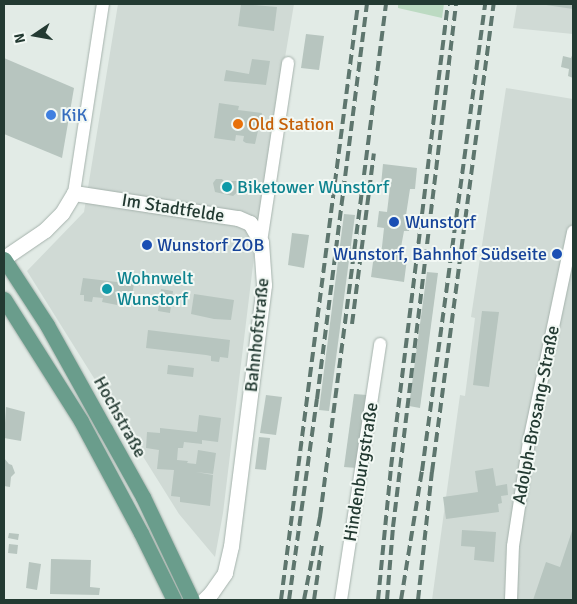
<!DOCTYPE html>
<html>
<head>
<meta charset="utf-8">
<style>
  body { margin:0 }
  #map { position:relative; width:577px; height:604px; overflow:hidden; background:#e2ebe6; font-family:Signika,sans-serif }
  div>[style] { position:absolute }
  [style*='--x'] { left:calc(var(--x)*1px); top:calc(var(--y)*1px); width:calc(var(--w)*1px); rotate:calc(var(--a)*1deg) }
  .built>* { inset:0; background:#d0dad5 }
  .green>* { inset:0; background:#bcdac2 }
  .building>* { inset:0; background:#b7c5bf }
  .roads { filter:drop-shadow(0 0 1px #a5b2ac) drop-shadow(0 0 1px #a5b2ac) }
  .street>* { height:12px; margin:-6px; padding:0 6px; transform-origin:6px; border-radius:6px; background:#fff }
  .secondary>* { height:15px; margin:-7.5px; padding:0 7.5px; transform-origin:7.5px; border-radius:7.5px; background:#fff }
  .primary>* { height:15px; margin:-7.5px; padding:0 7.5px; transform-origin:7.5px; border-radius:7.5px; background:#6a9d8c }
  .rail>* { height:4px; margin-top:-2px; transform-origin:0; background:repeating-linear-gradient(90deg,#5e766e 0 10px,transparent 0 15px) }
  .dots>* { width:14px; height:14px; translate:-50% -50%; box-sizing:border-box; border:2px solid #f2f8f4; border-radius:50% }
  span { translate:-50% -50%; white-space:nowrap; text-align:center; line-height:1.15; -webkit-text-stroke:4px #f2f8f4; paint-order:stroke }
  .shop-label { font-size:18px; color:#366cbe }
  .left { translate:0 -50%; text-align:left }
  .food-label { font-size:18px; color:#c56008 }
  .culture-label { font-size:18px; color:#0d838f }
  .street-label { font-size:18px; color:#233a32 }
  .transit-label { font-size:18px; color:#164399 }
  .right { translate:-100% -50%; text-align:right }
  .frame { position:absolute; inset:0; border:5px solid #233a32; pointer-events:none }
  .north { position:absolute; left:10px; top:10px; width:50px; height:50px; -webkit-text-stroke:4px #f2f8f4; paint-order:stroke; rotate:258deg; font-size:14px; font-weight:700; line-height:20px; text-align:center; color:#233a32 }
  .north::after { content:''; display:block; margin:auto; width:18px; height:22px; background:#233a32; clip-path:polygon(50% 0,100% 100%,50% 72%,0 100%) }
</style>
</head>
<body>
<div id="map">
  <div class="built">
    <div style="clip-path:polygon(118px 4px,294px 4px,260px 207px,223px 513px,215px 557px,179px 514px,27px 271px,84px 212px)"></div>
    <div style="clip-path:polygon(517px 4px,573px 4px,573px 34px,513px 28px)"></div>
    <div style="clip-path:polygon(506px 88px,573px 99px,573px 600px,432px 600px,460px 395px,465px 396px,475px 318px,471px 317px)"></div>
  </div>
  <div class="green">
    <div style="clip-path:polygon(398px 4px,444px 4px,442px 18px,398px 8px)"></div>
  </div>
  <div class="building">
    <div style="clip-path:polygon(241px 4px,277px 7px,274px 31px,238px 26px)"></div>
    <div style="clip-path:polygon(546px 4px,573px 4px,573px 9px,546px 5px)"></div>
    <div style="clip-path:polygon(306px 34px,324px 36px,319px 70px,301px 68px)"></div>
    <div style="clip-path:polygon(573px 53px,573px 78px,568px 76px,569px 69px,561px 67px,563px 56px,571px 58px)"></div>
    <div style="clip-path:polygon(4px 58px,74px 88px,62px 158px,4px 134px)"></div>
    <div style="clip-path:polygon(252px 59px,270px 61px,266px 85px,224px 81px,226px 70px,249px 74px)"></div>
    <div style="clip-path:polygon(219px 103px,239px 106px,238px 110px,262px 113px,255px 144px,246px 143px,243px 141px,244px 136px,236px 135px,235px 141px,214px 138px)"></div>
    <div style="clip-path:polygon(383px 164px,417px 168px,415px 189px,410px 189px,406px 215px,411px 216px,409px 231px,404px 231px,399px 258px,407px 259px,404px 282px,371px 277px,374px 255px,381px 256px,384px 228px,377px 227px,379px 211px,387px 212px,390px 187px,381px 185px)"></div>
    <div style="clip-path:polygon(216px 179px,222px 179px,227px 185px,231px 181px,237px 181px,240px 190px,233px 196px,215px 192px,213px 183px)"></div>
    <div style="clip-path:polygon(344px 214px,355px 215px,329px 411px,319px 410px)"></div>
    <div style="clip-path:polygon(292px 233px,309px 235px,304px 268px,288px 265px)"></div>
    <div style="clip-path:polygon(427px 272px,438px 273px,420px 408px,409px 406px)"></div>
    <div style="clip-path:polygon(83px 278px,134px 284px,132px 295px,128px 294px,127px 302px,118px 301px,117px 305px,102px 302px,103px 298px,93px 297px,92px 302px,84px 301px,84px 295px,80px 295px)"></div>
    <div style="clip-path:polygon(161px 289px,173px 291px,170px 313px,158px 311px)"></div>
    <div style="clip-path:polygon(194px 294px,234px 300px,231px 320px,214px 319px,191px 314px)"></div>
    <div style="clip-path:polygon(482px 311px,499px 312px,489px 387px,473px 385px)"></div>
    <div style="clip-path:polygon(148px 330px,230px 340px,228px 358px,220px 357px,219px 362px,211px 361px,211px 356px,206px 355px,146px 348px)"></div>
    <div style="clip-path:polygon(168px 365px,194px 368px,193px 377px,167px 374px)"></div>
    <div style="clip-path:polygon(354px 394px,367px 395px,357px 468px,344px 467px)"></div>
    <div style="clip-path:polygon(266px 395px,282px 397px,276px 435px,260px 433px)"></div>
    <div style="clip-path:polygon(6px 407px,25px 412px,21px 441px,4px 438px)"></div>
    <div style="clip-path:polygon(199px 415px,221px 418px,218px 442px,202px 440px,202px 444px,184px 442px,183px 448px,178px 448px,177px 460px,188px 461px,187px 463px,196px 464px,198px 450px,216px 453px,213px 474px,196px 472px,213px 475px,210px 506px,180px 502px,180px 497px,171px 496px,174px 470px,157px 469px,159px 450px,146px 448px,147px 432px,160px 433px,160px 428px,197px 432px)"></div>
    <div style="clip-path:polygon(259px 437px,270px 438px,266px 470px,255px 469px)"></div>
    <div style="clip-path:polygon(4px 458px,9px 464px,12px 465px,15px 473px,11px 477px,10px 487px,4px 486px)"></div>
    <div style="clip-path:polygon(493px 468px,496px 486px,507px 484px,508px 495px,501px 496px,502px 503px,498px 504px,499px 512px,446px 519px,443px 497px,478px 492px,475px 471px)"></div>
    <div style="clip-path:polygon(573px 528px,573px 600px,533px 600px,546px 562px,560px 567px)"></div>
    <div style="clip-path:polygon(462px 530px,496px 532px,494px 562px,474px 560px,475px 547px,461px 546px)"></div>
    <div style="clip-path:polygon(9px 533px,19px 534px,18px 540px,8px 538px)"></div>
    <div style="clip-path:polygon(9px 544px,18px 545px,17px 554px,8px 553px)"></div>
    <div style="clip-path:polygon(51px 559px,91px 560px,90px 587px,100px 588px,99px 595px,50px 594px)"></div>
    <div style="clip-path:polygon(29px 562px,41px 564px,37px 590px,26px 588px)"></div>
  </div>
  <div class="roads">
    <div class="street">
      <div style="--x:74;--y:193;--w:191;--a:-81.3"></div>
      <div style="--x:261;--y:242;--w:181;--a:-81.4"></div>
      <div style="--x:341;--y:600;--w:259;--a:-81.3"></div>
      <div style="--x:511;--y:600;--w:54;--a:-87.9"></div>
      <div style="--x:513;--y:546;--w:106;--a:-81.3"></div>
      <div style="--x:529;--y:441;--w:214;--a:-78.1"></div>
    </div>
    <div class="secondary">
      <div style="--x:4;--y:258;--w:50;--a:-34.3"></div>
      <div style="--x:45;--y:230;--w:24;--a:-45"></div>
      <div style="--x:62;--y:213;--w:23;--a:-59"></div>
      <div style="--x:74;--y:193;--w:166;--a:8.7"></div>
      <div style="--x:238;--y:218;--w:13;--a:23"></div>
      <div style="--x:250;--y:223;--w:22;--a:60"></div>
      <div style="--x:261;--y:242;--w:43;--a:86"></div>
      <div style="--x:264;--y:285;--w:263;--a:97.2"></div>
      <div style="--x:231;--y:546;--w:28;--a:103"></div>
      <div style="--x:225;--y:573;--w:24;--a:125"></div>
      <div style="--x:211;--y:593;--w:10;--a:135"></div>
    </div>
    <div class="primary">
      <div style="--x:4;--y:259;--w:79;--a:56.9"></div>
      <div style="--x:47;--y:325;--w:119;--a:60.9"></div>
      <div style="--x:105;--y:429;--w:78;--a:60.8"></div>
      <div style="--x:143;--y:497;--w:114;--a:64.6"></div>
      <div style="--x:4;--y:299;--w:144;--a:57.7"></div>
      <div style="--x:81;--y:421;--w:127;--a:61.8"></div>
      <div style="--x:141;--y:533;--w:75;--a:63.8"></div>
    </div>
  </div>
  <div class="rail">
    <div style="--x:352;--y:324;--w:172;--a:-82.7"></div>
    <div style="--x:281;--y:600;--w:601;--a:-82.64"></div>
    <div style="--x:289;--y:600;--w:203;--a:-82.1"></div>
    <div style="--x:317;--y:399;--w:398;--a:-82.8"></div>
    <div style="--x:304;--y:600;--w:85;--a:-79.1"></div>
    <div style="--x:320;--y:517;--w:517;--a:-82.67"></div>
    <div style="--x:314;--y:600;--w:57;--a:-81.9"></div>
    <div style="--x:378;--y:600;--w:134;--a:-84.4"></div>
    <div style="--x:391;--y:467;--w:466;--a:-83"></div>
    <div style="--x:387;--y:600;--w:73;--a:-85.3"></div>
    <div style="--x:393;--y:527;--w:527;--a:-83.13"></div>
    <div style="--x:401;--y:600;--w:131;--a:-80.8"></div>
    <div style="--x:422;--y:471;--w:471;--a:-82.3"></div>
    <div style="--x:418;--y:600;--w:129;--a:-83.8"></div>
    <div style="--x:432;--y:472;--w:472;--a:-82.5"></div>
  </div>
  <div class="dots">
    <div style="left:51px;top:115px;background:#3f7fe0"></div>
    <div style="left:238px;top:124px;background:#e8710a"></div>
    <div style="left:227px;top:187px;background:#0f9aa8"></div>
    <div style="left:394px;top:222px;background:#1a4fb4"></div>
    <div style="left:147px;top:245px;background:#1a4fb4"></div>
    <div style="left:557px;top:254px;background:#1a4fb4"></div>
    <div style="left:107px;top:289px;background:#0f9aa8"></div>
  </div>
  <div class="shop-label">
    <span class="left" style="left:61px;top:115px">KiK</span>
  </div>
  <div class="food-label">
    <span class="left" style="left:248px;top:124px">Old Station</span>
  </div>
  <div class="culture-label">
    <span class="left" style="left:237px;top:187px">Biketower Wunstorf</span>
    <span class="left" style="left:117px;top:289px">Wohnwelt<br>Wunstorf</span>
  </div>
  <div class="street-label">
    <span style="left:173px;top:208px;rotate:9deg">Im Stadtfelde</span>
    <span style="left:257px;top:335px;rotate:-84deg">Bahnhofstraße</span>
    <span style="left:536px;top:415px;rotate:-79deg">Adolph-Brosang-Straße</span>
    <span style="left:120px;top:417px;rotate:61deg">Hochstraße</span>
    <span style="left:361px;top:472px;rotate:-81deg">Hindenburgstraße</span>
  </div>
  <div class="transit-label">
    <span class="left" style="left:405px;top:222px">Wunstorf</span>
    <span class="left" style="left:157px;top:245px">Wunstorf ZOB</span>
    <span class="right" style="left:547px;top:254px">Wunstorf, Bahnhof Südseite</span>
  </div>
  <div class="frame"></div>
  <div class="north">N</div>
</div>
</body>
</html>
